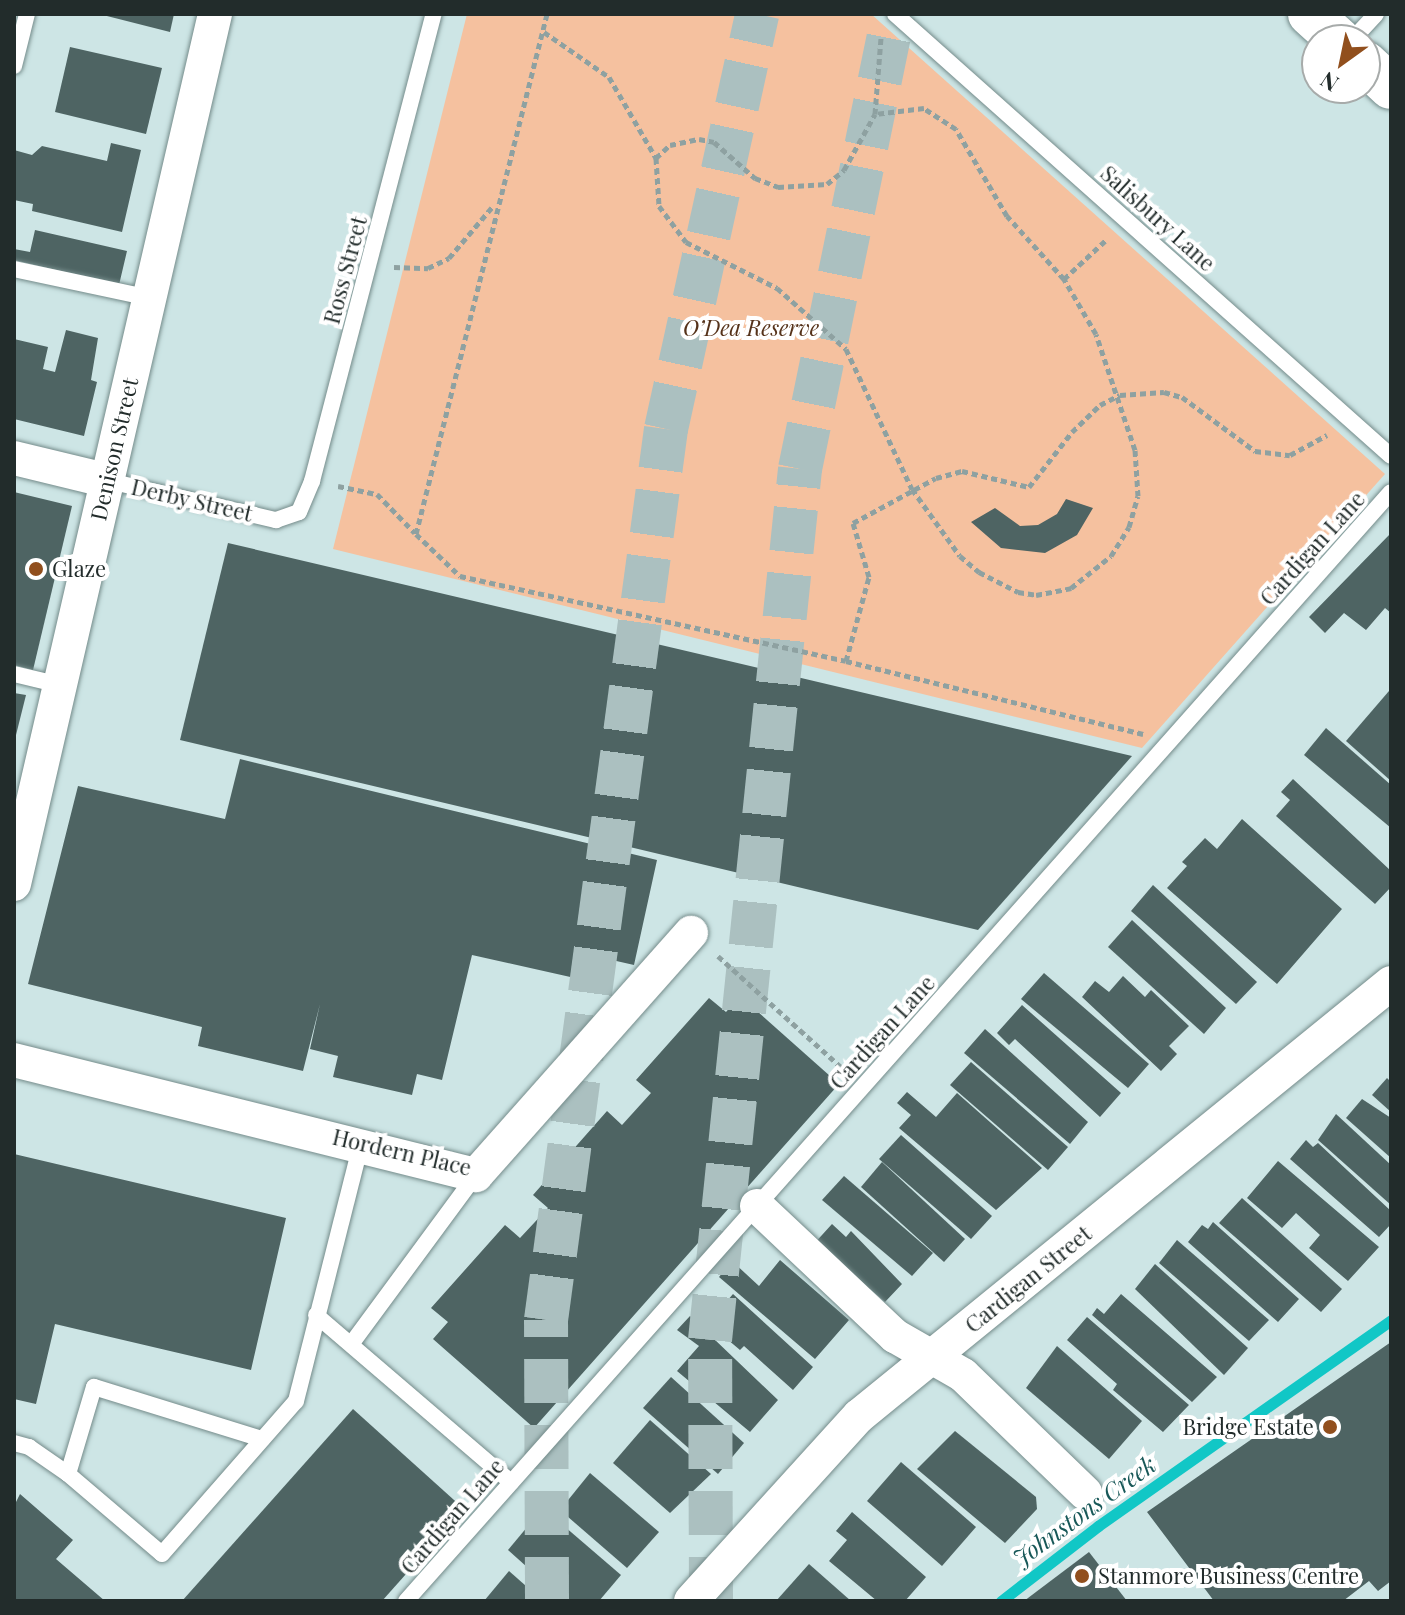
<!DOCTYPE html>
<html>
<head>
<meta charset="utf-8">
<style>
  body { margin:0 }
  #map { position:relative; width:1405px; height:1615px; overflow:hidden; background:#cde5e5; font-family:"Playfair Display",serif }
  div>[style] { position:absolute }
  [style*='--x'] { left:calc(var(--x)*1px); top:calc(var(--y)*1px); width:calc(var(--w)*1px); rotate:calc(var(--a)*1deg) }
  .green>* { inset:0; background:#f5c19f }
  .stream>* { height:11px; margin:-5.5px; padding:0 5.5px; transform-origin:5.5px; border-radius:5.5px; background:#11c7c6 }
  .building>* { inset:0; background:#4e6463 }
  .highway-tunnel>* { height:44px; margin-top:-22px; transform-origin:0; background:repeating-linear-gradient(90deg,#abc0c0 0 44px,transparent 0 66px) }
  .path>* { height:5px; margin-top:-2.5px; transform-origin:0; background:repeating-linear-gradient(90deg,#8ea1a1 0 6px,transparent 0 10px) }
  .roads { filter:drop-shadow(0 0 2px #748b8a) drop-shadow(0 0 2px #748b8a) }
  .lane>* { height:16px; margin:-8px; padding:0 8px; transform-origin:8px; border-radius:8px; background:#fff }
  .street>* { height:34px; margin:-17px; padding:0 17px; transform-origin:17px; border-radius:17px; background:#fff }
  .secondary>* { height:44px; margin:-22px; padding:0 22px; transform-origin:22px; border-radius:22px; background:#fff }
  .dots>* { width:22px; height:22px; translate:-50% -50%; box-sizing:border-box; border:4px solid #fff; border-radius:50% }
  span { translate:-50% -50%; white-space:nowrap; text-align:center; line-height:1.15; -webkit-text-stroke:8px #fff; paint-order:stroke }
  .street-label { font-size:22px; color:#222c2b }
  .park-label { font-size:22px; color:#55321a; font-style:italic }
  .poi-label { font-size:22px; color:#222c2b }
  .left { translate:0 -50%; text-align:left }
  .right { translate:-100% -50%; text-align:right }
  .water-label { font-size:24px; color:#185858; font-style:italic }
  .frame { position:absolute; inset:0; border:16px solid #222c2b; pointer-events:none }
  .north { position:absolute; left:1301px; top:24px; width:80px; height:80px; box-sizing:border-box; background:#fff; border:2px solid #a7abaa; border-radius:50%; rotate:213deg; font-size:22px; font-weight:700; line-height:32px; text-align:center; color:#222c2b }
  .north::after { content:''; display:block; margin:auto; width:28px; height:36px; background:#914f1d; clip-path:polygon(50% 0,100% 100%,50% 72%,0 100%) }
</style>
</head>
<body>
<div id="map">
  <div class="green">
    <div style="clip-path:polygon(467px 14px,871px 14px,1385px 474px,1142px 748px,333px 549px)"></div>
  </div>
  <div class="stream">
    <div style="--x:1001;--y:1601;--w:123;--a:-37.7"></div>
    <div style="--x:1098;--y:1526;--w:358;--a:-35.1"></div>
  </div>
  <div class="building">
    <div style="clip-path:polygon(99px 14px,174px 14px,170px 32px)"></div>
    <div style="clip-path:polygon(70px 47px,162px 68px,146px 134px,55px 112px)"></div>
    <div style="clip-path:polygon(111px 143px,141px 150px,122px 232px,32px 211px,33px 204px,14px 200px,14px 150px,32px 155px,42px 146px,107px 161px)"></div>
    <div style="clip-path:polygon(35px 230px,127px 251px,119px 285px,14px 260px,14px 249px,30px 252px)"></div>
    <div style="clip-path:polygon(66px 330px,98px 338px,91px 380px,97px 382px,84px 436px,14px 419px,14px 339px,48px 347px,43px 369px,55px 372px)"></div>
    <div style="clip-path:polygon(14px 492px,72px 506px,33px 670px,14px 665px)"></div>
    <div style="clip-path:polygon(1066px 499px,1093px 508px,1077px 535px,1045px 553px,1001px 548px,971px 522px,995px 508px,1020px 526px,1038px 525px,1057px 514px)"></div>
    <div style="clip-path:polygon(1391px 533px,1391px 613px,1385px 608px,1366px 630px,1344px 613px,1325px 633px,1309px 617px)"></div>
    <div style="clip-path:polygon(228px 543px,1132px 756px,978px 930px,180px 740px)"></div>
    <div style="clip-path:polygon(1389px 691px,1391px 693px,1391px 781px,1346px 741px)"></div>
    <div style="clip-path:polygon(14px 693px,26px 695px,15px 739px,14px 739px)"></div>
    <div style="clip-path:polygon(1326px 728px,1391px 785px,1391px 828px,1304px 755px)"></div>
    <div style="clip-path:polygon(240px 759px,657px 860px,634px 965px,612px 960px,606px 985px,472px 955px,442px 1080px,417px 1074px,412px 1095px,333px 1077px,338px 1056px,310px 1049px,320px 1004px,303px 1071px,198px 1046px,202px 1027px,28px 984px,78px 786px,225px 819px)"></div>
    <div style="clip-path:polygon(1293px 779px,1391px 871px,1391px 887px,1375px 904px,1276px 816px,1290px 800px,1281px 792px)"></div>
    <div style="clip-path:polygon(1242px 819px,1342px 909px,1277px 984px,1167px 888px,1187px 866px,1182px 862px,1205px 838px,1217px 849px)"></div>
    <div style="clip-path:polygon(1153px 885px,1257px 982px,1236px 1004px,1131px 911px)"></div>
    <div style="clip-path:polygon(1132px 920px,1226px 1008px,1204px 1034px,1108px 947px)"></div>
    <div style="clip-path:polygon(1044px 973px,1149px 1064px,1128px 1088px,1021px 999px)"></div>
    <div style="clip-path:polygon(1123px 976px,1145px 997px,1151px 990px,1189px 1026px,1169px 1046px,1177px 1054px,1161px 1071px,1082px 997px,1095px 981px,1109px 992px)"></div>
    <div style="clip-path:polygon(740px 996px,839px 1084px,534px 1428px,433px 1339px,448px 1322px,431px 1308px,505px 1225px,520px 1238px,548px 1208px,533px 1195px,607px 1111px,622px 1125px,651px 1093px,636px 1080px,709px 998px,726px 1012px)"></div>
    <div style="clip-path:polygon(1022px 1005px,1121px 1093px,1100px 1117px,1015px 1039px,1009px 1045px,997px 1033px)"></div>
    <div style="clip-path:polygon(985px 1029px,1088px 1122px,1070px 1144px,964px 1053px)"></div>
    <div style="clip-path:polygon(971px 1062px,1068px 1147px,1048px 1170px,950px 1085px)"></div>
    <div style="clip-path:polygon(1387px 1078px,1391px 1082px,1391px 1112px,1372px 1095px)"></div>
    <div style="clip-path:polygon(907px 1092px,936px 1117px,957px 1093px,1042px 1168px,996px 1210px,899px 1128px,911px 1115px,897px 1103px)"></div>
    <div style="clip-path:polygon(1362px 1099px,1391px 1118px,1391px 1158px,1346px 1118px)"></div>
    <div style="clip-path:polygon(1336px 1114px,1391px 1165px,1391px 1205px,1318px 1140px)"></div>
    <div style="clip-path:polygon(901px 1135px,992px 1216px,971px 1239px,879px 1159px)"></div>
    <div style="clip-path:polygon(1306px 1140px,1313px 1147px,1318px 1143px,1391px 1211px,1391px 1224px,1379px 1237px,1290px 1159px)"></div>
    <div style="clip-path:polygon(14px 1154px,286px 1218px,251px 1370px,55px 1324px,36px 1404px,14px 1399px)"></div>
    <div style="clip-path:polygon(1278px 1161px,1379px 1247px,1348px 1281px,1309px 1248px,1320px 1235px,1296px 1213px,1282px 1228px,1247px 1198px)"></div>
    <div style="clip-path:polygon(882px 1162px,965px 1239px,944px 1262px,861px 1187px)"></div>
    <div style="clip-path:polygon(844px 1176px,933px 1253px,912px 1276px,822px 1200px)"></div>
    <div style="clip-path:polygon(1242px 1198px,1342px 1289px,1321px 1312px,1219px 1223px)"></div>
    <div style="clip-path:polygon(1213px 1222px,1299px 1299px,1278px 1322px,1188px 1242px,1202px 1225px,1208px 1229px)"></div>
    <div style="clip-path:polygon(832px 1224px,846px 1237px,851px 1231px,902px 1284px,885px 1302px,870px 1289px,865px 1295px,812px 1246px)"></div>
    <div style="clip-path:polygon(1177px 1240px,1269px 1320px,1249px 1341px,1159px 1263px)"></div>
    <div style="clip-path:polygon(780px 1260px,849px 1320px,815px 1359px,719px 1277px,732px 1261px,759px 1286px)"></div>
    <div style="clip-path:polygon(1155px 1264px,1248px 1348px,1224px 1375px,1135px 1289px)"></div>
    <div style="clip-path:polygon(733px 1294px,813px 1367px,793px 1390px,744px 1346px,740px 1350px,708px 1323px)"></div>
    <div style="clip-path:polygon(1121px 1294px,1217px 1377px,1192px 1402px,1092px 1315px,1097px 1308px,1104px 1314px)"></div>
    <div style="clip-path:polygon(690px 1316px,778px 1400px,750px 1432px,677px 1371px,699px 1346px,677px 1330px)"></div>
    <div style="clip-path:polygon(1087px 1317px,1189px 1405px,1163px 1432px,1113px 1390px,1117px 1384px,1067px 1340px)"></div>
    <div style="clip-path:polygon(1391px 1342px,1391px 1581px,1378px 1591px,1369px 1581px,1343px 1601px,1214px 1601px,1147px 1512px)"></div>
    <div style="clip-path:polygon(1057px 1346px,1142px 1421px,1109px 1459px,1026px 1388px)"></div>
    <div style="clip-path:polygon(671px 1377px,744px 1443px,718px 1474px,643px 1408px)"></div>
    <div style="clip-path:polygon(353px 1409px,464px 1509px,382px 1601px,182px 1601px)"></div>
    <div style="clip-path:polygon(650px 1420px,711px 1474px,670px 1513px,613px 1463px)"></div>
    <div style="clip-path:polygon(955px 1431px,1036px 1497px,1037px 1509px,1005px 1543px,917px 1469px)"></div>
    <div style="clip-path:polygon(901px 1462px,976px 1527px,942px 1566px,867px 1501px)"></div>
    <div style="clip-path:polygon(590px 1473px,659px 1532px,627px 1568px,560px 1510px)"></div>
    <div style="clip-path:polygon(20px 1494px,73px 1540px,56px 1559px,105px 1601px,14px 1601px,14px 1506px)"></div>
    <div style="clip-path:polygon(543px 1508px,621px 1575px,599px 1601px,565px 1601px,508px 1550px)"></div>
    <div style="clip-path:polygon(852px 1512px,926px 1577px,905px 1601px,877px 1601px,829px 1561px,847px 1540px,836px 1531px)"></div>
    <div style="clip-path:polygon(1089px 1552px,1127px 1601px,1024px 1601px)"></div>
    <div style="clip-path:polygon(809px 1564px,851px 1601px,776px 1601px)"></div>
    <div style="clip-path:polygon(509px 1571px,543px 1601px,484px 1601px)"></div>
  </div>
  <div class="highway-tunnel">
    <div style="--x:547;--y:1601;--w:281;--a:-90.2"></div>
    <div style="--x:546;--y:1320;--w:899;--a:-82.33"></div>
    <div style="--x:666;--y:429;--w:425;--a:-77.6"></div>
    <div style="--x:711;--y:1601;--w:261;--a:-90.2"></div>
    <div style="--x:710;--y:1340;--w:876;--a:-84.1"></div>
    <div style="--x:800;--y:469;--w:464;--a:-78.4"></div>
  </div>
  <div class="path">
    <div style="--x:547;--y:14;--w:536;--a:104.14"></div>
    <div style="--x:416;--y:534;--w:61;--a:43.7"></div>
    <div style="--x:460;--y:576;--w:395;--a:12.4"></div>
    <div style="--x:846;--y:661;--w:306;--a:13.8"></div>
    <div style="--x:544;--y:32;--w:79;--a:34.7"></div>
    <div style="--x:609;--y:77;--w:94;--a:59.9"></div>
    <div style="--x:656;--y:158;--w:48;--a:86.4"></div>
    <div style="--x:659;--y:206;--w:45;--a:53.1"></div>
    <div style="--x:686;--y:242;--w:102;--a:26.8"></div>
    <div style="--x:777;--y:288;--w:92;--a:41.5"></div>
    <div style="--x:846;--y:349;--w:155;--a:64.8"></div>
    <div style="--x:912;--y:489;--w:82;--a:54.4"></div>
    <div style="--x:960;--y:556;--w:25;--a:40"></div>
    <div style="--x:979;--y:572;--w:44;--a:27.1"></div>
    <div style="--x:1018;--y:592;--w:18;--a:9"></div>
    <div style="--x:1036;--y:595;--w:36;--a:-11"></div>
    <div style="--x:1071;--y:588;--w:51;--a:-38.7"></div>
    <div style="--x:1111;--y:556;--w:34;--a:-58"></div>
    <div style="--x:1129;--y:527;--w:32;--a:-74"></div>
    <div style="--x:1138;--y:496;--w:46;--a:-93.7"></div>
    <div style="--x:1135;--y:450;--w:122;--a:-108.6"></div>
    <div style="--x:1096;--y:334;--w:64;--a:-120.2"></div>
    <div style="--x:1064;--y:279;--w:85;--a:-132.1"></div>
    <div style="--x:1007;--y:216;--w:101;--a:-120.4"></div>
    <div style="--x:956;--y:129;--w:38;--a:-147"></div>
    <div style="--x:924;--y:108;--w:49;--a:173"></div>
    <div style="--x:656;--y:158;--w:19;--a:-43"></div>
    <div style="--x:670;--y:145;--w:30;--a:-12"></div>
    <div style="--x:699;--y:139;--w:15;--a:11"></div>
    <div style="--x:714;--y:142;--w:55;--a:41.3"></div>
    <div style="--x:755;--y:178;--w:25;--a:21"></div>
    <div style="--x:778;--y:187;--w:49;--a:-3.5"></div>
    <div style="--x:827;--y:184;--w:22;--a:-39"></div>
    <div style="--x:844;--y:170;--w:64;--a:-61"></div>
    <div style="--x:875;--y:114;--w:77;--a:-85.5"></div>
    <div style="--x:394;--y:267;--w:34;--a:2"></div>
    <div style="--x:428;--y:268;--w:23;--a:-25"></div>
    <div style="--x:449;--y:258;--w:68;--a:-49.8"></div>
    <div style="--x:1064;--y:279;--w:59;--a:-42.9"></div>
    <div style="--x:338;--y:486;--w:40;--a:12"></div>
    <div style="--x:377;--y:494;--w:54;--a:45.7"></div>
    <div style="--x:846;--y:661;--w:87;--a:-74.7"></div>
    <div style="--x:869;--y:577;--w:56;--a:-106.5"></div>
    <div style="--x:853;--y:523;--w:94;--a:-28.5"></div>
    <div style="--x:936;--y:478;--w:27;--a:-15"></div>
    <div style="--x:962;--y:471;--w:69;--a:13.4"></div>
    <div style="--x:1029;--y:487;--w:70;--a:-52"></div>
    <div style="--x:1072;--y:432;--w:39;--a:-44"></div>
    <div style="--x:1100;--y:405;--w:22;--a:-27"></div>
    <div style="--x:1120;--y:395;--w:44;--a:-3.9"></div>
    <div style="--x:1164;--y:392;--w:19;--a:16"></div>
    <div style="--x:1182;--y:397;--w:91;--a:36.5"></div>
    <div style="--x:1255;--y:451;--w:35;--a:7"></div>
    <div style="--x:1290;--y:455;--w:42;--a:-28.4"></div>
    <div style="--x:718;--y:956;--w:170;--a:42.1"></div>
  </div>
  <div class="roads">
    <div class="lane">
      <div style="--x:895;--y:14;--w:664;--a:41.71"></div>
      <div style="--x:1352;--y:40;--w:35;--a:-47"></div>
      <div style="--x:14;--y:66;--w:54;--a:-76"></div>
      <div style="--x:14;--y:269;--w:139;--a:12"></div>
      <div style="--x:105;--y:480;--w:176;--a:13.2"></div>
      <div style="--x:276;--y:520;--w:24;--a:-19"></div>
      <div style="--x:299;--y:512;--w:34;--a:-67"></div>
      <div style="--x:312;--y:481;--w:483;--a:-75.4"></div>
      <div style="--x:14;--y:674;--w:47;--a:13.4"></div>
      <div style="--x:316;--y:1315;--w:257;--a:40.6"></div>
      <div style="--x:352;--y:1343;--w:209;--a:-53.6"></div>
      <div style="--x:14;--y:1443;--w:16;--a:15"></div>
      <div style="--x:29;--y:1447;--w:47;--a:34.7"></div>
      <div style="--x:68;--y:1474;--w:123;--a:40.4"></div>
      <div style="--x:162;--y:1554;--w:203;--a:-48.8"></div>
      <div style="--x:296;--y:1401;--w:264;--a:-75.8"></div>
      <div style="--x:68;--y:1474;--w:91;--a:-73.4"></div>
      <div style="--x:94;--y:1387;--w:176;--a:17.2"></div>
      <div style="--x:406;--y:1601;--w:1483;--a:-48.39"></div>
    </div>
    <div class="street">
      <div style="--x:14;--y:458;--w:94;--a:13.6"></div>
      <div style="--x:14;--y:884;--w:893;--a:-76.99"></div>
      <div style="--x:14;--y:1060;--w:476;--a:14"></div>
      <div style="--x:476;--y:1175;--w:324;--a:-48.4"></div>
      <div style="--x:757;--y:1206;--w:190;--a:43.3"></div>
      <div style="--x:895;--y:1336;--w:78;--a:29.8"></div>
      <div style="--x:963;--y:1375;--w:170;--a:44"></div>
      <div style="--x:691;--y:1601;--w:250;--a:-47.8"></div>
      <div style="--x:859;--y:1416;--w:686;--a:-39.14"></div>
    </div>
    <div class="secondary">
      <div style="--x:1310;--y:14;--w:39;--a:42"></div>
      <div style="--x:1365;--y:63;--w:35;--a:43"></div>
    </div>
  </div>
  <div class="dots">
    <div style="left:36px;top:569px;background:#914f1d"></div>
    <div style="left:1330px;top:1427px;background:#914f1d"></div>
    <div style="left:1082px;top:1576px;background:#914f1d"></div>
  </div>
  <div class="street-label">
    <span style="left:1158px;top:218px;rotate:42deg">Salisbury Lane</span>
    <span style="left:345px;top:270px;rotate:-75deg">Ross Street</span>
    <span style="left:114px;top:449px;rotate:-77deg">Denison Street</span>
    <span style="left:192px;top:500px;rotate:13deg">Derby Street</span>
    <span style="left:1312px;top:548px;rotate:-48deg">Cardigan Lane</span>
    <span style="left:882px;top:1032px;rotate:-48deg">Cardigan Lane</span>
    <span style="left:402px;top:1152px;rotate:13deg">Hordern Place</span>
    <span style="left:1028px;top:1279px;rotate:-39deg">Cardigan Street</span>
    <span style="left:452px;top:1516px;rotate:-49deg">Cardigan Lane</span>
  </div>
  <div class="park-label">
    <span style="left:751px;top:328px">O’Dea Reserve</span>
  </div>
  <div class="poi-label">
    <span class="left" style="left:52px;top:569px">Glaze</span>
    <span class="right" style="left:1314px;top:1427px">Bridge Estate</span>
    <span class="left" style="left:1098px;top:1576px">Stanmore Business Centre</span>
  </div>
  <div class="water-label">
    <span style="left:1084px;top:1511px;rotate:-36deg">Johnstons Creek</span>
  </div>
  <div class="frame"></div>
  <div class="north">N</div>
</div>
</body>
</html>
